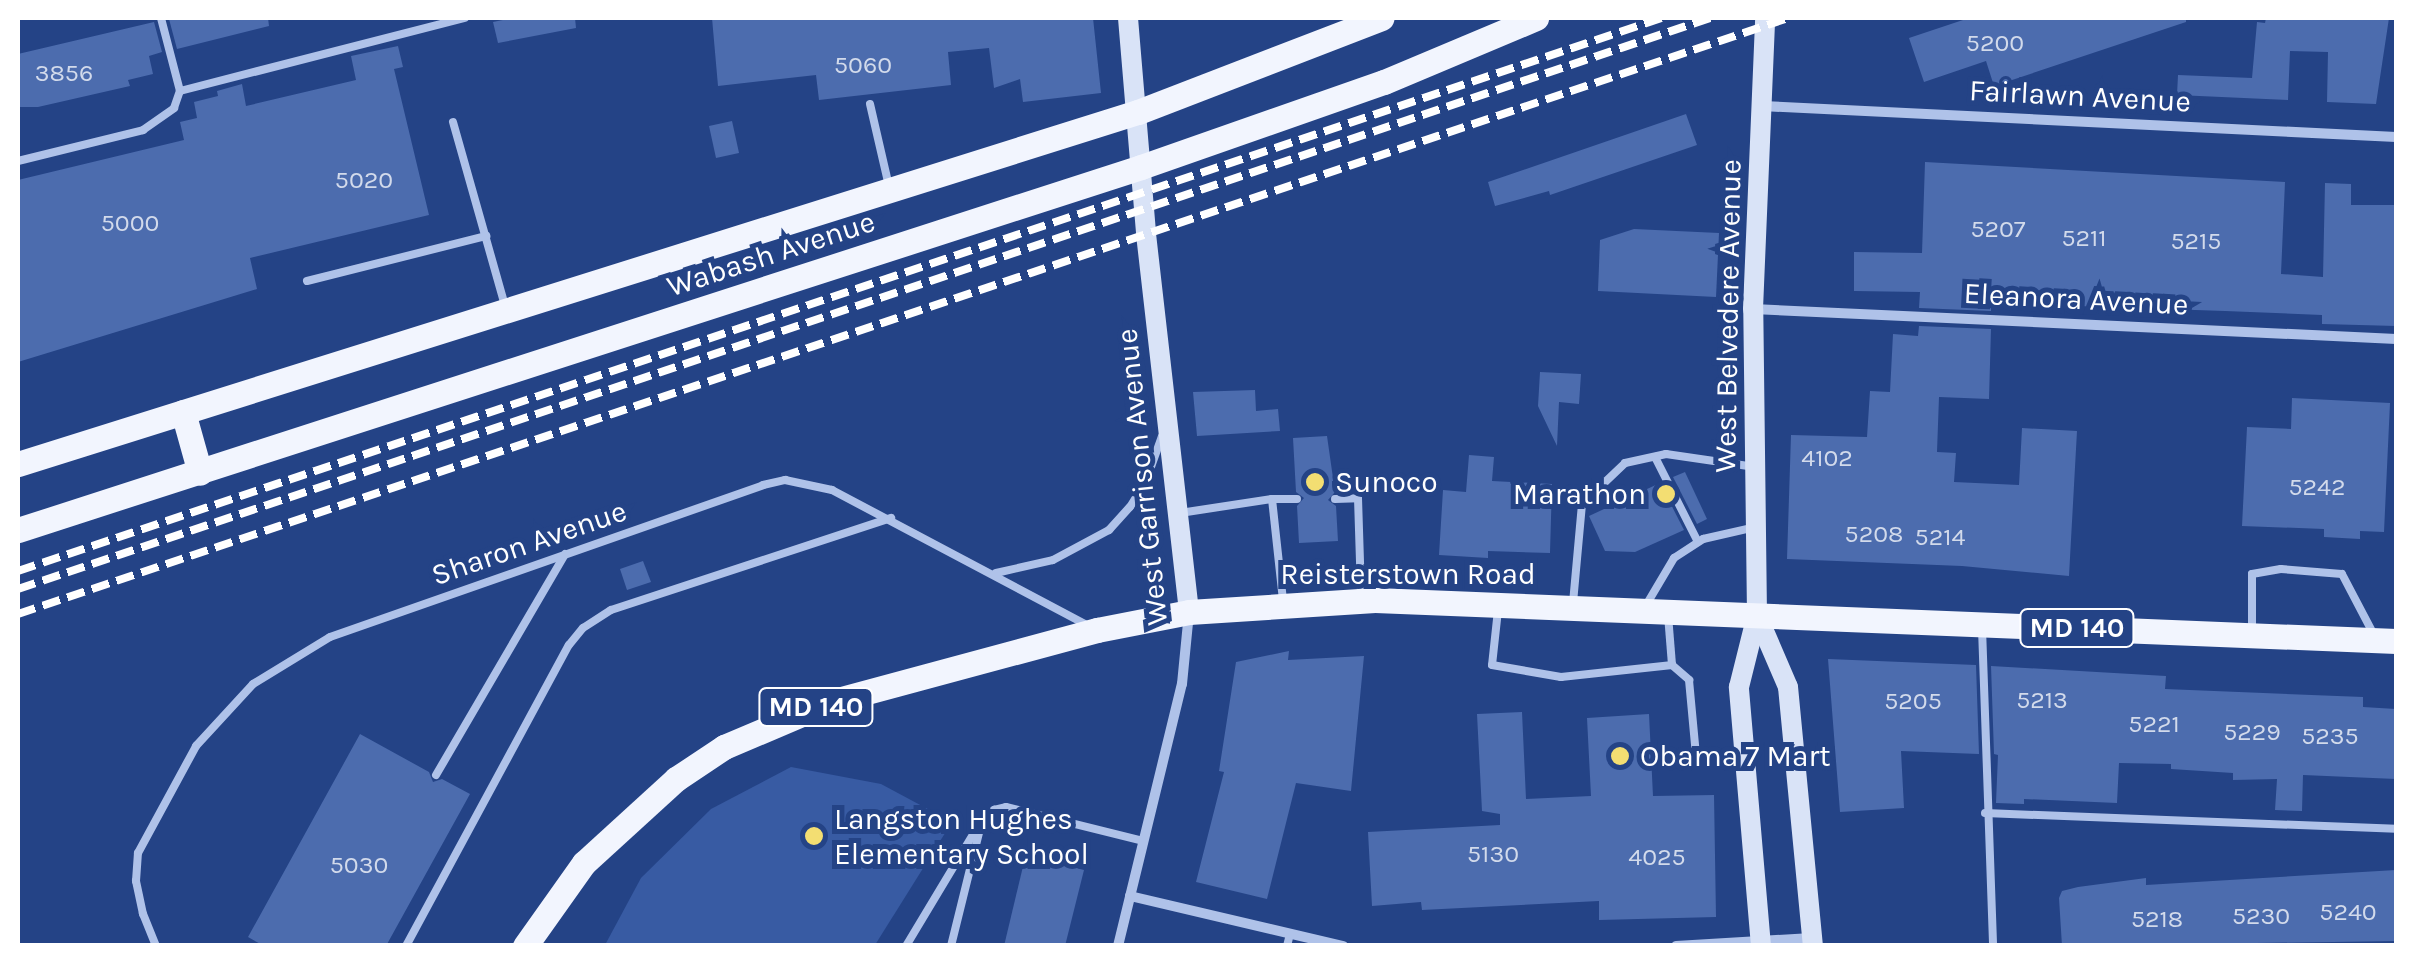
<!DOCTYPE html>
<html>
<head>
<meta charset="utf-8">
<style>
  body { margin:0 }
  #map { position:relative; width:2414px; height:963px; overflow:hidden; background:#244386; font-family:Karla,sans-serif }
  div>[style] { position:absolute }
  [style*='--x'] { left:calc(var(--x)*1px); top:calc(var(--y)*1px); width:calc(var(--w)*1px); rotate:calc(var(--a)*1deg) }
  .green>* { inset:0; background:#385ba3 }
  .building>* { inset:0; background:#4c6cae }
  .service>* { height:8px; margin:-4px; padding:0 4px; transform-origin:4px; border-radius:4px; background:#afc2e9 }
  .minor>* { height:10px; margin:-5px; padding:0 5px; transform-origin:5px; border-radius:5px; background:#afc2e9 }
  .secondary>* { height:20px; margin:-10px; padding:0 10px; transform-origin:10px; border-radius:10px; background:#d9e3f7 }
  .primary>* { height:25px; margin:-12.5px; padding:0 12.5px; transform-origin:12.5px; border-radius:12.5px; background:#f2f5fe }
  .rail>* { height:8px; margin-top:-4px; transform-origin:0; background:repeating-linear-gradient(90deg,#fff 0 18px,transparent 0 26px) }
  .dots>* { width:28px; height:28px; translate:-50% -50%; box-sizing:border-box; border:5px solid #244386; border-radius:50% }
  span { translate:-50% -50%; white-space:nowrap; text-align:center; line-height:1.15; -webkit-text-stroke:10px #244386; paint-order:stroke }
  .number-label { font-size:25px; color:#d2daeb }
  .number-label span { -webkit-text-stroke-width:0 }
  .shield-label span { padding:2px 8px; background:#244386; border:2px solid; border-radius:8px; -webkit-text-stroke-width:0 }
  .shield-label { font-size:28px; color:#fff; font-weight:700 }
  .street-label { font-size:30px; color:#fff }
  .poi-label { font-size:30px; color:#fff }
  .left { translate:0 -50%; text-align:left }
  .right { translate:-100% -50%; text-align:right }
  .frame { position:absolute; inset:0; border:20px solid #fff; pointer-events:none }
</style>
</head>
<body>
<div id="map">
  <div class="green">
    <div style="clip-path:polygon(791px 767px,881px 784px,952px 822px,875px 945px,605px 945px,641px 878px,711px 809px)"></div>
  </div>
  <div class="building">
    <div style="clip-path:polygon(268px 18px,269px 26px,177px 49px,169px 19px)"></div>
    <div style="clip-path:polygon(513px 18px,575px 18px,576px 28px,498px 43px,493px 22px)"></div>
    <div style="clip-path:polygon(712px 18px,1093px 18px,1101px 93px,1023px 102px,1020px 79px,994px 88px,989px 48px,948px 52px,951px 85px,819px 100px,816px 75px,718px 86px)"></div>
    <div style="clip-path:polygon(1969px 18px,2186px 18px,2186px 22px,1994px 86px,1986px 61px,1924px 82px,1909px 38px)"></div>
    <div style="clip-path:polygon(2266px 18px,2389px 18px,2376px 104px,2327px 102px,2328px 52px,2290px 51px,2288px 100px,2177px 95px,2178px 75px,2252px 78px,2257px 22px,2265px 23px)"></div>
    <div style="clip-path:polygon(154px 22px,162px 52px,149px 56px,153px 74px,128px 80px,130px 86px,38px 107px,18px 107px,18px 54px)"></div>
    <div style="clip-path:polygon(398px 46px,403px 67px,394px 69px,429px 215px,250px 258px,257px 289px,18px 362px,18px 180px,184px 140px,180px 122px,197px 118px,194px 102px,218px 96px,217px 91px,242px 84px,246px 106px,356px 80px,351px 56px)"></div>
    <div style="clip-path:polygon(1686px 114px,1697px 145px,1550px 195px,1549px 191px,1495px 206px,1488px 182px)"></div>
    <div style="clip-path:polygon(732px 121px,739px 153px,716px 158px,709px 126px)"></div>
    <div style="clip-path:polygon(1925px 162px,2285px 182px,2281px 274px,2323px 277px,2325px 183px,2351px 184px,2351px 205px,2396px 205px,2396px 326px,2322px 324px,2322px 315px,2225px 311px,1991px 303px,1991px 311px,1919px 308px,1920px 292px,1854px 291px,1854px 252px,1922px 253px)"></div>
    <div style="clip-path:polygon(1634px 229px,1719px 233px,1716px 297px,1598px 291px,1600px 240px)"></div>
    <div style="clip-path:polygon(1919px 326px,1991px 329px,1989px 399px,1939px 397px,1937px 452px,1956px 453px,1954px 482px,2019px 485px,2022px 428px,2077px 431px,2069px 576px,1962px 566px,1787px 559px,1791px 435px,1867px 437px,1870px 391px,1890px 392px,1893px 334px,1918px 336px)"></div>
    <div style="clip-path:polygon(1540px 372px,1581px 374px,1579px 404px,1559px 402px,1557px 446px,1538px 406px)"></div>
    <div style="clip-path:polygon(1255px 390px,1256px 411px,1278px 409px,1280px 431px,1197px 436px,1193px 392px)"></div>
    <div style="clip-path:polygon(2292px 398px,2390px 403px,2384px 532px,2360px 531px,2360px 539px,2324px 537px,2324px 529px,2242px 526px,2247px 427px,2291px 429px)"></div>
    <div style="clip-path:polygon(1327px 436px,1335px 492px,1328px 500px,1336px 506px,1338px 541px,1299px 543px,1297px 506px,1304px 498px,1296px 492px,1293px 438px)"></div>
    <div style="clip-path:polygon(1469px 455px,1494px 457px,1492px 481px,1552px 484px,1550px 553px,1488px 551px,1488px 558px,1439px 555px,1443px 490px,1466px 492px)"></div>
    <div style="clip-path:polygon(1685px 472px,1707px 519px,1697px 524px,1673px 477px)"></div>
    <div style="clip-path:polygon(1660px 483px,1684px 530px,1635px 552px,1605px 551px,1589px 516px)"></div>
    <div style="clip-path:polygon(643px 561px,651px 582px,627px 590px,620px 569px)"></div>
    <div style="clip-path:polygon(1289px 651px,1288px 660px,1364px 656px,1351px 791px,1296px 783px,1267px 899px,1196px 882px,1224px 772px,1219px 771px,1236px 662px)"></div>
    <div style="clip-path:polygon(1828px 659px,1976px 665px,1979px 754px,1901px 751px,1904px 808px,1840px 812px)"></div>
    <div style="clip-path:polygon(1991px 666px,2166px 676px,2165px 689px,2363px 697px,2363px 707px,2396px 709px,2396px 779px,2303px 775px,2302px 811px,2275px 810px,2277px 779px,2233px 780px,2233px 773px,2171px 769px,2171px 764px,2119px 763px,2117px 803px,2024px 799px,2024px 804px,1996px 803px,1998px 755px,1994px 754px)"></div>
    <div style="clip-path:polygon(1522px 712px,1526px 799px,1591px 796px,1587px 718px,1649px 714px,1653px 796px,1714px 795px,1716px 917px,1599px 920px,1599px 901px,1422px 910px,1421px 902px,1372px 906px,1368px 832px,1500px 825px,1500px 814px,1482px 811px,1477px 714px)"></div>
    <div style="clip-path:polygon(360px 734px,429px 772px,433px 782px,442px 779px,470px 794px,386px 946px,264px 946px,248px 937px)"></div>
    <div style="clip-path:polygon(1034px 857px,1084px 870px,1065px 946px,1004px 946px,1025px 858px)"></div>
    <div style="clip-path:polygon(2396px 870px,2396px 941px,2062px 946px,2059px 898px,2062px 891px,2078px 887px,2146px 878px,2146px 885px)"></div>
  </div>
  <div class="service">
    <div style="--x:180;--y:91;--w:294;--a:-14.4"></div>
    <div style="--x:870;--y:104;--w:84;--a:77"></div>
    <div style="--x:453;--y:122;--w:191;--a:74.2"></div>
    <div style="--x:18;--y:161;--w:129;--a:-13.9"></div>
    <div style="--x:143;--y:130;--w:38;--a:-35"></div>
    <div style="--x:174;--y:108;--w:18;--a:-71"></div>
    <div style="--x:180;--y:91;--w:75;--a:-104.6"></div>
    <div style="--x:307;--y:281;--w:185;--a:-14.1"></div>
    <div style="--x:1655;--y:457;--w:95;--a:63.2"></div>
    <div style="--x:1272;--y:499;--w:25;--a:0"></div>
    <div style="--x:1335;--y:499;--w:23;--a:-2"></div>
    <div style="--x:1358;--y:498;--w:98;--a:88.2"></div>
    <div style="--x:1180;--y:513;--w:93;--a:-8.7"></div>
    <div style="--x:1272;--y:499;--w:103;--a:83.8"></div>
    <div style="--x:996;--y:573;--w:58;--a:-12.8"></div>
    <div style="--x:1053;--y:560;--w:64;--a:-28.2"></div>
    <div style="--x:1109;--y:530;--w:31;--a:-48"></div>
    <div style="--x:1130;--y:507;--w:31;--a:-58"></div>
    <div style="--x:1146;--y:481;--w:48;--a:-70.4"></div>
    <div style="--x:1573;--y:603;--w:99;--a:-84.8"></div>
    <div style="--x:1582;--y:504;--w:59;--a:-43.6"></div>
    <div style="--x:1625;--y:463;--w:42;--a:-12.4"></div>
    <div style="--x:1666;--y:454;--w:90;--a:8.3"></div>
    <div style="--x:1645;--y:607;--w:57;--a:-59.4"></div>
    <div style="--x:1674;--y:558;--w:35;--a:-33"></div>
    <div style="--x:1703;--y:539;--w:49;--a:-12.9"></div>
    <div style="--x:1498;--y:610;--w:55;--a:96.2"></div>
    <div style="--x:1492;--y:665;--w:70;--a:9.9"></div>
    <div style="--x:1561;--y:677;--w:112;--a:-6.2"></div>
    <div style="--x:1672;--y:665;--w:23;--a:41"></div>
    <div style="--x:1689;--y:680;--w:76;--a:84.7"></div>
    <div style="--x:1696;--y:756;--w:45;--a:-3.8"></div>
    <div style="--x:1668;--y:615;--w:50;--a:85.4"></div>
    <div style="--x:1982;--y:628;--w:318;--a:88"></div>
    <div style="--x:2252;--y:631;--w:57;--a:-90"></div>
    <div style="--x:2252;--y:574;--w:29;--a:-10"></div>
    <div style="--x:2281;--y:569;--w:61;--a:4.7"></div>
    <div style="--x:2342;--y:574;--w:69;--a:62.3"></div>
    <div style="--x:436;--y:775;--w:256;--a:-59.7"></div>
    <div style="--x:1985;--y:813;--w:411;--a:2.2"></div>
    <div style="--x:156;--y:946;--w:35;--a:-112"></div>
    <div style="--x:143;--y:914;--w:34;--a:-102"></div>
    <div style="--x:136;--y:881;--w:28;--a:-86"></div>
    <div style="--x:138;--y:853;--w:122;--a:-61.5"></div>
    <div style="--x:196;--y:746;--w:84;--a:-47.4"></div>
    <div style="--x:253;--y:684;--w:90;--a:-31.4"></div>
    <div style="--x:330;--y:637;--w:459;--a:-19.3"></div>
    <div style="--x:763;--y:485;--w:23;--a:-13"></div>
    <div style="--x:785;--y:480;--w:48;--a:12"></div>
    <div style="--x:832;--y:490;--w:291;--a:27.9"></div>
    <div style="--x:406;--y:946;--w:342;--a:-61.6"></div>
    <div style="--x:569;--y:645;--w:22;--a:-51"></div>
    <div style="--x:583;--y:628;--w:33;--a:-33"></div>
    <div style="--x:611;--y:610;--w:295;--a:-18.2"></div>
    <div style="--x:906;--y:946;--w:149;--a:-59"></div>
    <div style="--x:983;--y:818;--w:14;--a:-36"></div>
    <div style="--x:994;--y:810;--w:12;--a:-14"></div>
    <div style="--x:1006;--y:807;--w:141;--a:13.9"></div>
    <div style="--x:951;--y:946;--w:121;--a:-76.1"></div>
    <div style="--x:1287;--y:946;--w:12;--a:-76"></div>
  </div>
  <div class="minor">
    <div style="--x:1762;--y:106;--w:635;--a:2.8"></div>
    <div style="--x:1753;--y:309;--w:644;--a:2.67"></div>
    <div style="--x:1130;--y:896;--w:219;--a:13.2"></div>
    <div style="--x:1118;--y:946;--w:270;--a:-76.3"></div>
    <div style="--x:1182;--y:684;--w:71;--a:-84.4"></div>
    <div style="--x:1676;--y:946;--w:136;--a:-3.4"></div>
  </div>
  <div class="secondary">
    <div style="--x:1128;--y:18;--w:217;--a:85.2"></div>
    <div style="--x:1146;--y:234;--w:380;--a:83.5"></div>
    <div style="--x:1757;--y:615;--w:78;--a:66.7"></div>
    <div style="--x:1788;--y:687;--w:260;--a:84.5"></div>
    <div style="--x:1761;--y:946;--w:260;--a:-94.9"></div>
    <div style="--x:1739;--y:687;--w:74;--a:-76"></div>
    <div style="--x:1757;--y:615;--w:306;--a:-90.7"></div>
    <div style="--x:1753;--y:309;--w:291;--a:-87.6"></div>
  </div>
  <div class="primary">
    <div style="--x:183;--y:412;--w:63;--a:74.4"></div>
    <div style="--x:18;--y:464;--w:1174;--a:-17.45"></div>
    <div style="--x:1138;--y:112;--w:261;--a:-21.1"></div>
    <div style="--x:18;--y:530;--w:1180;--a:-17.91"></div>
    <div style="--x:1141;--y:167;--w:257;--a:-19.3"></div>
    <div style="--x:1384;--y:82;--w:165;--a:-22.8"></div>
    <div style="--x:525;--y:946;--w:102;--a:-54.6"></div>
    <div style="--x:584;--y:863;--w:125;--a:-42.4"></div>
    <div style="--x:676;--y:779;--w:58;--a:-33.7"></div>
    <div style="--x:724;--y:747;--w:115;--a:-23"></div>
    <div style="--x:830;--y:702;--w:277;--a:-15.1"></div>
    <div style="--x:1097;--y:630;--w:94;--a:-11.1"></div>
    <div style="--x:1189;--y:612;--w:186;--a:-3.7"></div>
    <div style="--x:1375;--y:600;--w:1022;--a:2.3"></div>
  </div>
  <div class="rail">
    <div style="--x:18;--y:571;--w:1734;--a:-18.6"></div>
    <div style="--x:18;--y:589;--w:1786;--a:-18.65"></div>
    <div style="--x:18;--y:614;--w:1868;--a:-18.61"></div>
  </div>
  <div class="dots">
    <div style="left:1315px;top:482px;background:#f3de72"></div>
    <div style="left:1666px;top:494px;background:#f3de72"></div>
    <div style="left:1620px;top:756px;background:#f3de72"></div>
    <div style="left:814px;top:836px;background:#f3de72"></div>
  </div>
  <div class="number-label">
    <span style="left:1995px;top:43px">5200</span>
    <span style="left:863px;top:65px">5060</span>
    <span style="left:64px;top:73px">3856</span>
    <span style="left:364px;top:180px">5020</span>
    <span style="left:130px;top:223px">5000</span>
    <span style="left:1998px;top:229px">5207</span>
    <span style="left:2084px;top:238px">5211</span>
    <span style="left:2196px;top:241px">5215</span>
    <span style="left:1827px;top:458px">4102</span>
    <span style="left:2317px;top:487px">5242</span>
    <span style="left:1874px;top:534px">5208</span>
    <span style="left:1940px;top:537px">5214</span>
    <span style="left:2042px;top:700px">5213</span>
    <span style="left:1913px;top:701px">5205</span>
    <span style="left:2154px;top:724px">5221</span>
    <span style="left:2252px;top:732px">5229</span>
    <span style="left:2330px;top:736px">5235</span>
    <span style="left:1493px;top:854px">5130</span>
    <span style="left:1657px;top:857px">4025</span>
    <span style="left:359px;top:865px">5030</span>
    <span style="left:2348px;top:912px">5240</span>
    <span style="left:2261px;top:916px">5230</span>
    <span style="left:2157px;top:919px">5218</span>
  </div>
  <div class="shield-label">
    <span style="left:2077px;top:628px">MD 140</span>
    <span style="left:816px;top:707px">MD 140</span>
  </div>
  <div class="street-label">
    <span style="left:2080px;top:96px;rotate:3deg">Fairlawn Avenue</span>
    <span style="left:771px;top:254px;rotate:-18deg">Wabash Avenue</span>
    <span style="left:2076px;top:299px;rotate:3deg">Eleanora Avenue</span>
    <span style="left:1728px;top:316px;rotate:-89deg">West Belvedere Avenue</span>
    <span style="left:1142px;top:477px;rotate:-96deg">West Garrison Avenue</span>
    <span style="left:529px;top:543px;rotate:-19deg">Sharon Avenue</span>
    <span style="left:1408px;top:574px">Reisterstown Road</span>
  </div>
  <div class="poi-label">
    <span class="left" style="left:1335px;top:482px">Sunoco</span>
    <span class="right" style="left:1646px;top:494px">Marathon</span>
    <span class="left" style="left:1640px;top:756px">Obama 7 Mart</span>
    <span class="left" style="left:834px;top:836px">Langston Hughes<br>Elementary School</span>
  </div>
  <div class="frame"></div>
</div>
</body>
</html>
